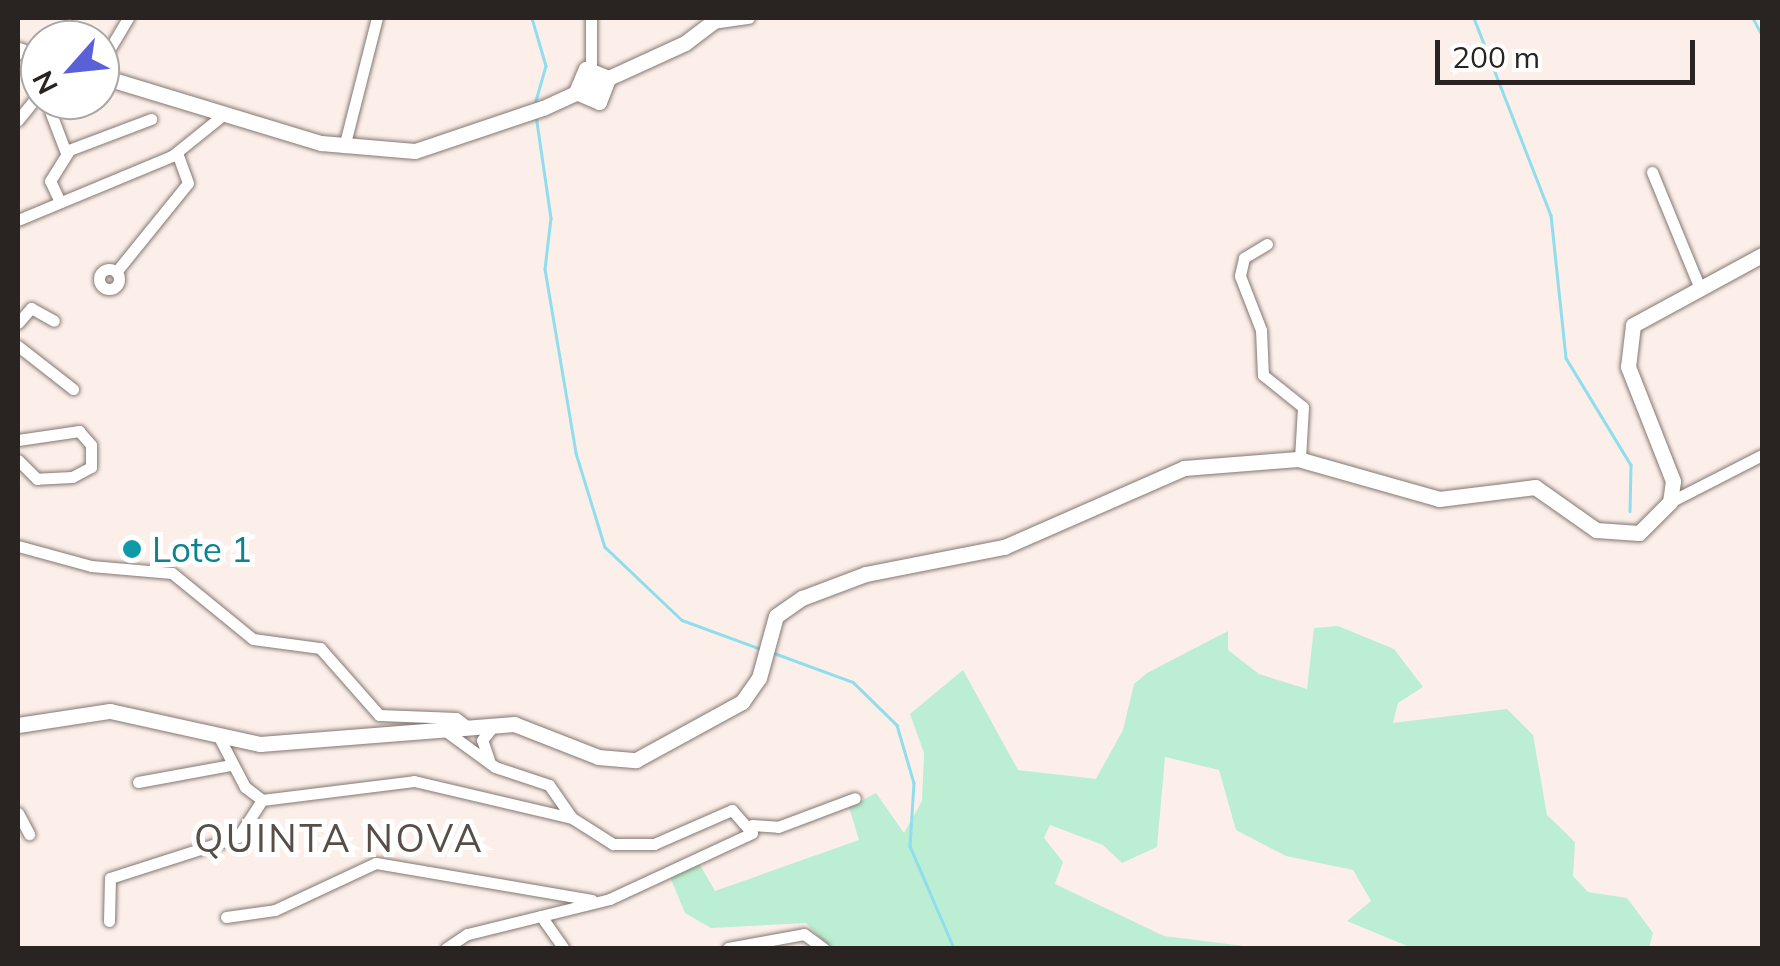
<!DOCTYPE html>
<html>
<head>
<meta charset="utf-8">
<style>
  body { margin:0 }
  #map { position:relative; width:1780px; height:966px; overflow:hidden; background:#fcefe9; font-family:Mulish,sans-serif }
  div>[style] { position:absolute }
  [style*='--x'] { left:calc(var(--x)*1px); top:calc(var(--y)*1px); width:calc(var(--w)*1px); rotate:calc(var(--a)*1deg) }
  .green>* { inset:0; background:#bbeed2 }
  .stream>* { height:2.5px; margin:-1.25px; padding:0 1.25px; transform-origin:1.25px; border-radius:1.25px; background:#90deed }
  .roads { filter:drop-shadow(0 0 2px #837772) drop-shadow(0 0 2px #837772) }
  .minor>* { height:11px; margin:-5.5px; padding:0 5.5px; transform-origin:5.5px; border-radius:5.5px; background:#fff }
  .minor>.ring { margin:-5.5px; padding:0; box-sizing:content-box; background:none; border:11px solid #fff; border-radius:50% }
  .major>* { height:15px; margin:-7.5px; padding:0 7.5px; transform-origin:7.5px; border-radius:7.5px; background:#fff }
  .dots>* { width:28px; height:28px; translate:-50% -50%; box-sizing:border-box; border:5px solid #fff; border-radius:50% }
  span { translate:-50% -50%; white-space:nowrap; text-align:center; line-height:1.15; -webkit-text-stroke:10px #fff; paint-order:stroke }
  .culture-label { font-size:35px; color:#0d838f }
  .left { translate:0 -50%; text-align:left }
  .neighbourhood-label { font-size:38px; color:#584e48; letter-spacing:2.5px }
  .frame { position:absolute; inset:0; border:20px solid #292422; pointer-events:none }
  .north { position:absolute; left:20px; top:20px; width:100px; height:100px; box-sizing:border-box; background:#fff; border:2px solid #a9a7a7; border-radius:50%; rotate:243deg; font-size:28px; font-weight:700; line-height:40px; text-align:center; color:#292422 }
  .north::after { content:''; display:block; margin:auto; width:35px; height:45px; background:#5a60d7; clip-path:polygon(50% 0,100% 100%,50% 72%,0 100%) }
  .scale { position:absolute; left:1435px; top:40px; width:260px; height:45px; box-sizing:border-box; border:5px solid #292422; border-top:0; padding-left:12px; font-size:30px; line-height:35px; white-space:nowrap; color:#292422; -webkit-text-stroke:8px #fff; paint-order:stroke }
</style>
</head>
<body>
<div id="map">
  <div class="green">
    <div style="clip-path:polygon(1338px 626px,1394px 649px,1423px 687px,1398px 703px,1393px 723px,1507px 709px,1533px 735px,1547px 815px,1575px 842px,1573px 876px,1588px 892px,1627px 898px,1653px 933px,1649px 948px,1412px 948px,1347px 921px,1371px 901px,1353px 870px,1286px 856px,1236px 830px,1219px 770px,1165px 757px,1157px 847px,1122px 863px,1103px 845px,1050px 825px,1044px 838px,1063px 862px,1055px 884px,1164px 936px,1260px 948px,830px 948px,806px 923px,711px 928px,685px 913px,670px 877px,699px 863px,715px 891px,859px 840px,849px 807px,876px 793px,904px 833px,922px 801px,924px 753px,910px 714px,963px 670px,1018px 770px,1096px 779px,1123px 730px,1134px 684px,1147px 673px,1228px 631px,1228px 650px,1259px 674px,1307px 689px,1314px 628px)"></div>
  </div>
  <div class="stream">
    <div style="--x:532;--y:18;--w:50;--a:73.7"></div>
    <div style="--x:546;--y:66;--w:37;--a:106"></div>
    <div style="--x:1474;--y:18;--w:212;--a:68.7"></div>
    <div style="--x:1551;--y:215;--w:144;--a:84"></div>
    <div style="--x:1566;--y:358;--w:125;--a:58.7"></div>
    <div style="--x:1631;--y:465;--w:46;--a:91.2"></div>
    <div style="--x:1753;--y:18;--w:19;--a:62"></div>
    <div style="--x:536;--y:115;--w:104;--a:81.7"></div>
    <div style="--x:551;--y:218;--w:51;--a:96.7"></div>
    <div style="--x:545;--y:269;--w:187;--a:80.4"></div>
    <div style="--x:576;--y:453;--w:98;--a:72.9"></div>
    <div style="--x:605;--y:547;--w:106;--a:43.5"></div>
    <div style="--x:682;--y:620;--w:84;--a:20.2"></div>
    <div style="--x:774;--y:653;--w:84;--a:20.2"></div>
    <div style="--x:853;--y:682;--w:62;--a:44.3"></div>
    <div style="--x:897;--y:725;--w:60;--a:73.7"></div>
    <div style="--x:914;--y:783;--w:63;--a:93.6"></div>
    <div style="--x:910;--y:846;--w:111;--a:66.7"></div>
  </div>
  <div class="roads">
    <div class="minor">
      <div style="--x:712;--y:23;--w:37;--a:-8"></div>
      <div style="--x:100;--y:65;--w:55;--a:-59.2"></div>
      <div style="--x:591;--y:68;--w:50;--a:-90"></div>
      <div style="--x:50;--y:111;--w:45;--a:69.1"></div>
      <div style="--x:18;--y:120;--w:35;--a:-51"></div>
      <div style="--x:344;--y:147;--w:133;--a:-75.7"></div>
      <div style="--x:1652;--y:172;--w:123;--a:67.6"></div>
      <div style="--x:60;--y:202;--w:23;--a:-115"></div>
      <div style="--x:50;--y:181;--w:36;--a:-58"></div>
      <div style="--x:69;--y:150;--w:88;--a:-20.7"></div>
      <div style="--x:18;--y:220;--w:167;--a:-22.6"></div>
      <div style="--x:172;--y:156;--w:67;--a:-38.9"></div>
      <div style="--x:1267;--y:244;--w:27;--a:149"></div>
      <div style="--x:1244;--y:258;--w:18;--a:103"></div>
      <div style="--x:1240;--y:276;--w:58;--a:68.7"></div>
      <div style="--x:1261;--y:330;--w:45;--a:87.5"></div>
      <div style="--x:1263;--y:375;--w:51;--a:38.7"></div>
      <div style="--x:1303;--y:407;--w:52;--a:93.3"></div>
      <div class="ring" style="left:99px;top:269px;width:9px;height:9px"></div>
      <div style="--x:116;--y:272;--w:114;--a:-51"></div>
      <div style="--x:188;--y:183;--w:32;--a:-110"></div>
      <div style="--x:18;--y:323;--w:20;--a:-49"></div>
      <div style="--x:31;--y:308;--w:26;--a:29"></div>
      <div style="--x:18;--y:346;--w:70;--a:38"></div>
      <div style="--x:18;--y:440;--w:62;--a:-8.4"></div>
      <div style="--x:79;--y:431;--w:18;--a:49"></div>
      <div style="--x:91;--y:445;--w:22;--a:90"></div>
      <div style="--x:91;--y:467;--w:21;--a:152"></div>
      <div style="--x:72;--y:477;--w:35;--a:177"></div>
      <div style="--x:37;--y:479;--w:27;--a:-135"></div>
      <div style="--x:1670;--y:502;--w:103;--a:-27.1"></div>
      <div style="--x:18;--y:546;--w:76;--a:15.3"></div>
      <div style="--x:91;--y:566;--w:81;--a:4.9"></div>
      <div style="--x:172;--y:573;--w:104;--a:39.2"></div>
      <div style="--x:253;--y:639;--w:68;--a:7.7"></div>
      <div style="--x:320;--y:648;--w:89;--a:48.6"></div>
      <div style="--x:379;--y:715;--w:77;--a:2.2"></div>
      <div style="--x:456;--y:718;--w:15;--a:37"></div>
      <div style="--x:443;--y:729;--w:64;--a:36.2"></div>
      <div style="--x:495;--y:767;--w:57;--a:18.4"></div>
      <div style="--x:549;--y:785;--w:40;--a:55.1"></div>
      <div style="--x:572;--y:818;--w:49;--a:32.4"></div>
      <div style="--x:613;--y:844;--w:41;--a:0"></div>
      <div style="--x:654;--y:844;--w:85;--a:-23.6"></div>
      <div style="--x:732;--y:810;--w:30;--a:49"></div>
      <div style="--x:752;--y:833;--w:157;--a:155.1"></div>
      <div style="--x:610;--y:899;--w:147;--a:166.2"></div>
      <div style="--x:467;--y:934;--w:25;--a:146"></div>
      <div style="--x:220;--y:739;--w:54;--a:62.5"></div>
      <div style="--x:245;--y:787;--w:21;--a:37"></div>
      <div style="--x:262;--y:800;--w:153;--a:-7.1"></div>
      <div style="--x:414;--y:781;--w:162;--a:13.2"></div>
      <div style="--x:489;--y:760;--w:21;--a:-109"></div>
      <div style="--x:482;--y:740;--w:19;--a:-51"></div>
      <div style="--x:138;--y:782;--w:95;--a:-10.4"></div>
      <div style="--x:18;--y:813;--w:24;--a:62"></div>
      <div style="--x:752;--y:825;--w:26;--a:4"></div>
      <div style="--x:778;--y:827;--w:82;--a:-20.6"></div>
      <div style="--x:541;--y:916;--w:39;--a:55"></div>
      <div style="--x:226;--y:917;--w:49;--a:-8.1"></div>
      <div style="--x:275;--y:910;--w:111;--a:-25"></div>
      <div style="--x:376;--y:863;--w:219;--a:9.7"></div>
      <div style="--x:109;--y:921;--w:43;--a:-88.7"></div>
      <div style="--x:110;--y:878;--w:134;--a:-17.8"></div>
      <div style="--x:238;--y:837;--w:44;--a:-57"></div>
      <div style="--x:728;--y:948;--w:77;--a:-10.4"></div>
      <div style="--x:804;--y:934;--w:24;--a:36"></div>
    </div>
    <div class="major">
      <div style="--x:18;--y:50;--w:23;--a:18"></div>
      <div style="--x:100;--y:76;--w:231;--a:16.9"></div>
      <div style="--x:321;--y:143;--w:94;--a:4.9"></div>
      <div style="--x:415;--y:151;--w:135;--a:-18.6"></div>
      <div style="--x:543;--y:108;--w:156;--a:-24.6"></div>
      <div style="--x:685;--y:43;--w:41;--a:-37.1"></div>
      <div style="--x:576;--y:92;--w:25;--a:23"></div>
      <div style="--x:599;--y:102;--w:26;--a:-69"></div>
      <div style="--x:576;--y:92;--w:25;--a:-67"></div>
      <div style="--x:586;--y:69;--w:24;--a:22"></div>
      <div style="--x:18;--y:725;--w:93;--a:-8.7"></div>
      <div style="--x:110;--y:711;--w:154;--a:12.4"></div>
      <div style="--x:260;--y:744;--w:255;--a:-4.5"></div>
      <div style="--x:514;--y:724;--w:90;--a:21.4"></div>
      <div style="--x:598;--y:757;--w:38;--a:5"></div>
      <div style="--x:636;--y:760;--w:121;--a:-28.7"></div>
      <div style="--x:742;--y:702;--w:29;--a:-55"></div>
      <div style="--x:759;--y:678;--w:64;--a:-74.7"></div>
      <div style="--x:776;--y:616;--w:32;--a:-35"></div>
      <div style="--x:802;--y:598;--w:68;--a:-20.6"></div>
      <div style="--x:866;--y:574;--w:141;--a:-11.1"></div>
      <div style="--x:1004;--y:547;--w:197;--a:-23.7"></div>
      <div style="--x:1184;--y:468;--w:114;--a:-4.5"></div>
      <div style="--x:1298;--y:459;--w:147;--a:15.8"></div>
      <div style="--x:1439;--y:499;--w:97;--a:-7.1"></div>
      <div style="--x:1535;--y:487;--w:75;--a:35.2"></div>
      <div style="--x:1596;--y:530;--w:43;--a:4"></div>
      <div style="--x:1639;--y:533;--w:44;--a:-45"></div>
      <div style="--x:1670;--y:502;--w:21;--a:-82"></div>
      <div style="--x:1673;--y:481;--w:123;--a:-111.5"></div>
      <div style="--x:1628;--y:367;--w:42;--a:-83.2"></div>
      <div style="--x:1633;--y:325;--w:147;--a:-28.5"></div>
    </div>
  </div>
  <div class="dots">
    <div style="left:132px;top:549px;background:#0f9aa8"></div>
  </div>
  <div class="culture-label">
    <span class="left" style="left:152px;top:549px">Lote 1</span>
  </div>
  <div class="neighbourhood-label">
    <span style="left:339px;top:839px">QUINTA NOVA</span>
  </div>
  <div class="frame"></div>
  <div class="north">N</div>
  <div class="scale">200 m</div>
</div>
</body>
</html>
